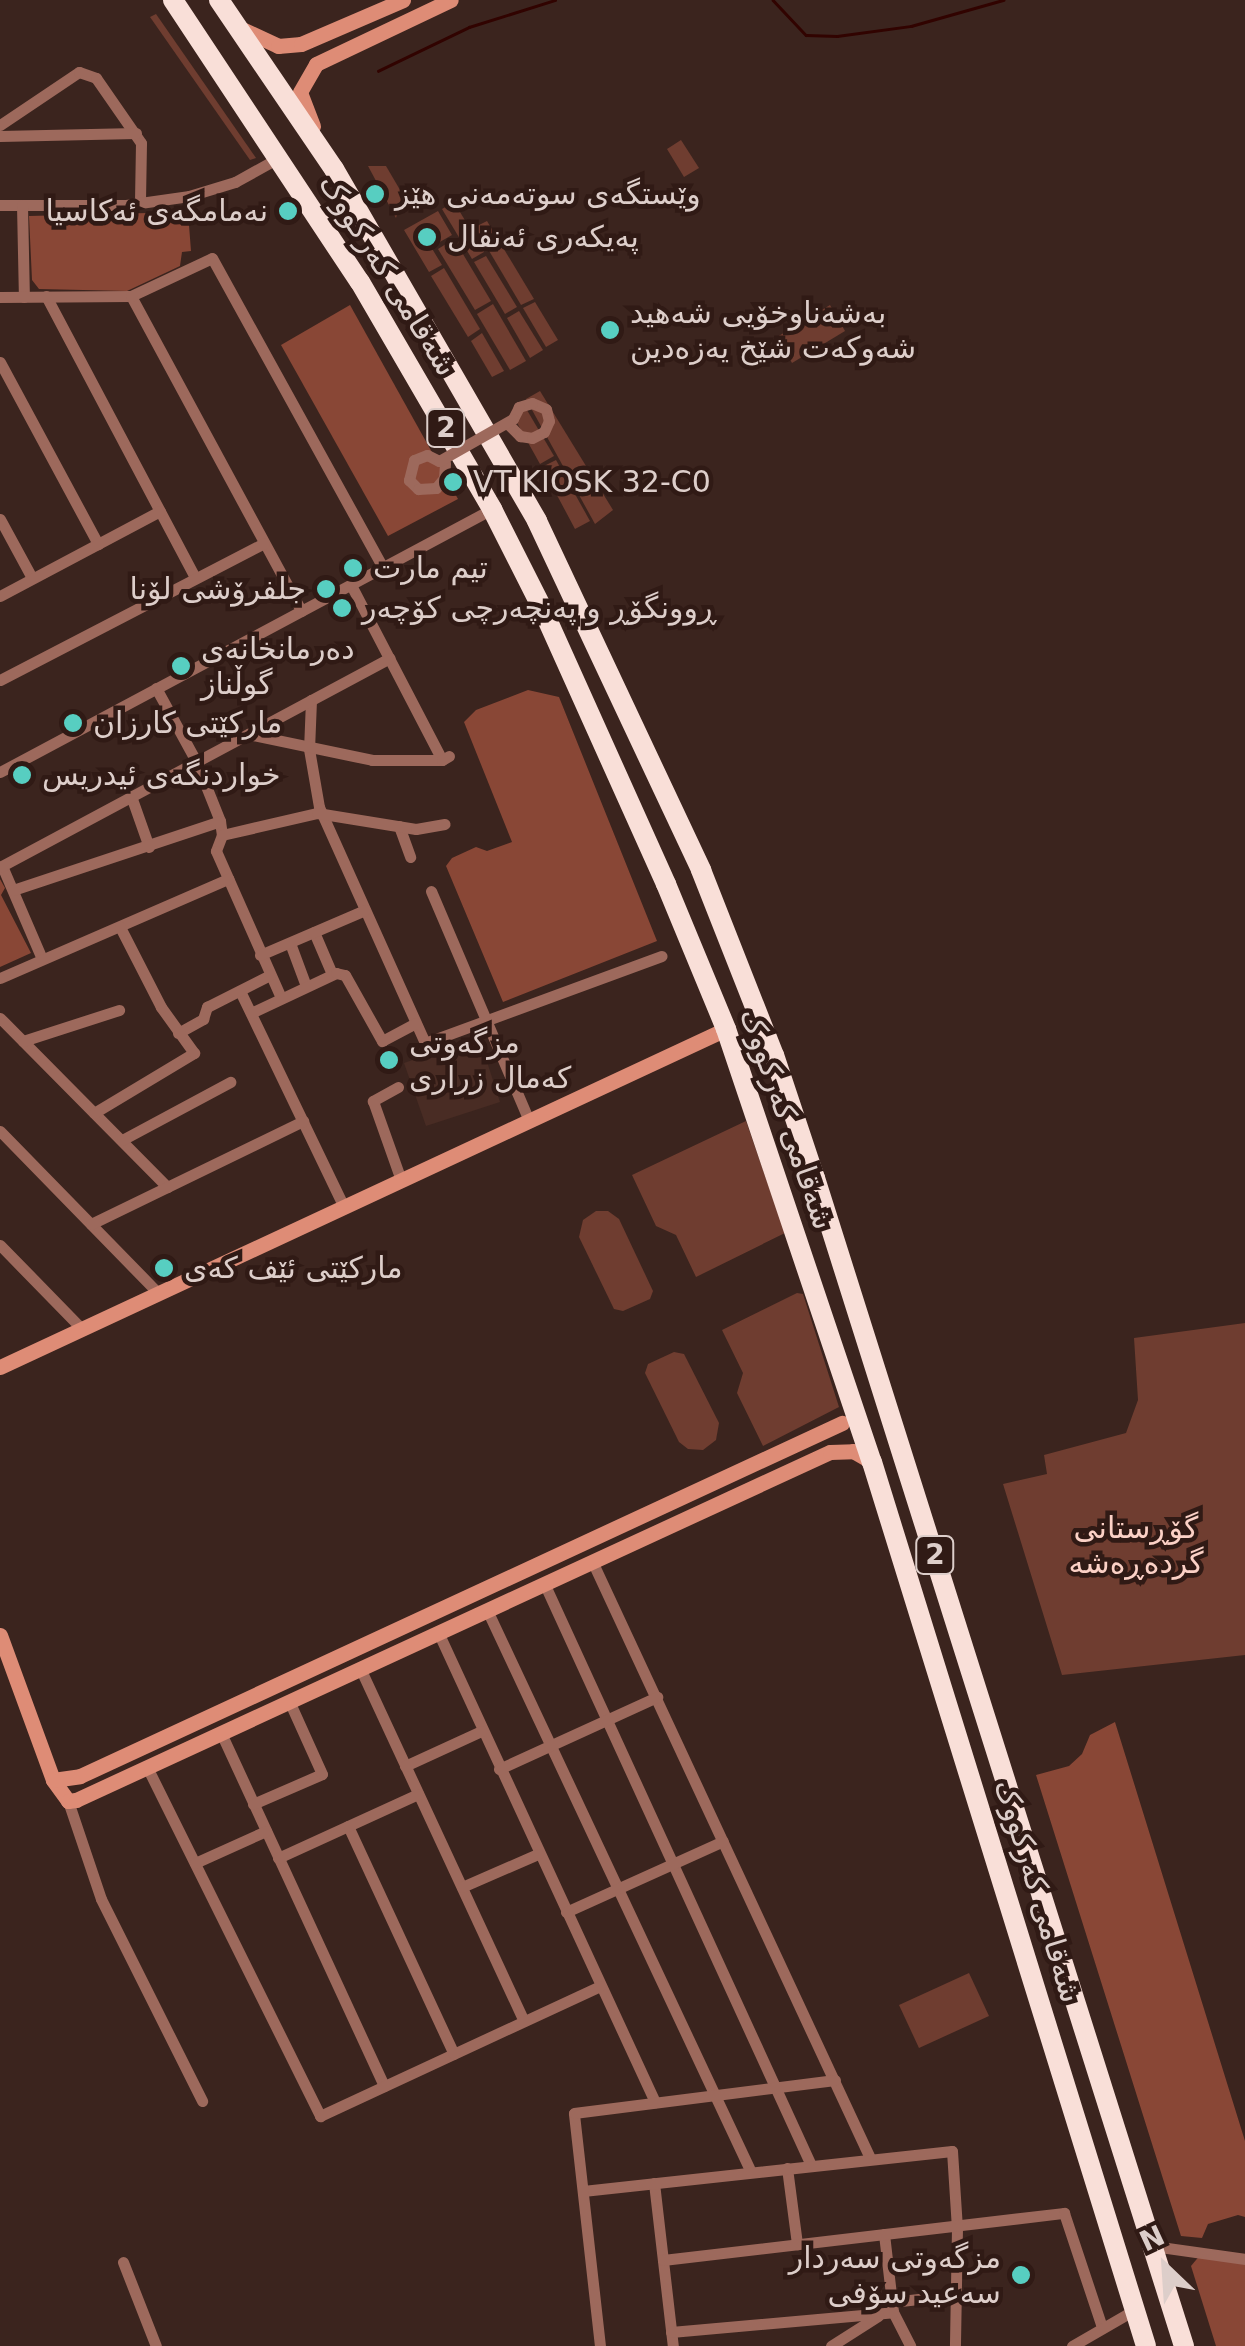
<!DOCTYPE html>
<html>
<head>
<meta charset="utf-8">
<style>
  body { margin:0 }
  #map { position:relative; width:1245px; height:2346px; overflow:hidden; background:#3b241e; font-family:"DejaVu Sans","Noto Sans Arabic",sans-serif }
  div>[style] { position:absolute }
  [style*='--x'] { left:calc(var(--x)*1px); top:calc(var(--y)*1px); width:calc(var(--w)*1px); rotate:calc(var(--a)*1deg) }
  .built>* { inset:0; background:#492c24 }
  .green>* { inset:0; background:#6f3d30 }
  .forest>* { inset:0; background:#894736 }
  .stream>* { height:2.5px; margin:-1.25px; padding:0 1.25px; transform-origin:1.25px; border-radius:1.25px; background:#310300 }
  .street>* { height:11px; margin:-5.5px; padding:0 5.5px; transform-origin:5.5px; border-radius:5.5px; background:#9d695c }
  .secondary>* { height:15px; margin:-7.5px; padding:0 7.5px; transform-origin:7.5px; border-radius:7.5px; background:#de8c76 }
  .highway>* { height:20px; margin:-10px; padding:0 10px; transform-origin:10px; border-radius:10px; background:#f9dfd8 }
  .street-bridge>* { height:11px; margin:-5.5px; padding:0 5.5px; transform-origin:5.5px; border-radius:5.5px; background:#9d695c }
  .dots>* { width:28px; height:28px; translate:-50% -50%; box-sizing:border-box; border:5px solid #301a15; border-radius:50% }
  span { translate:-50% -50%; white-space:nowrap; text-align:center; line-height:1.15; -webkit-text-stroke:9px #301a15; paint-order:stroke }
  .shield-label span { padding:2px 8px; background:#301a15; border:2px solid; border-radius:8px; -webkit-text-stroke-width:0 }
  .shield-label { font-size:28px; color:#ddceca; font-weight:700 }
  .poi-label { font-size:30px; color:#ddceca }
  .left { translate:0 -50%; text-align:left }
  .right { translate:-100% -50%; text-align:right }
  .street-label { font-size:30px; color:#ddceca }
  .park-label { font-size:30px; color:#fbd1c6 }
  .north { position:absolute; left:1115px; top:2216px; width:100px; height:100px; -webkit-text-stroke:8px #301a15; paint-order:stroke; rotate:335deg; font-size:28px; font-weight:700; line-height:40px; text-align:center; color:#ddceca }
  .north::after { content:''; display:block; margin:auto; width:35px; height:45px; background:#ddceca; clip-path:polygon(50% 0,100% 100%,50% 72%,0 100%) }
</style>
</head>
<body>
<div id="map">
  <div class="built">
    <div style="clip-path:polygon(479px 1037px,500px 1102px,426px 1126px,404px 1063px)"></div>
  </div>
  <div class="green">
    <div style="clip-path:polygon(156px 14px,256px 158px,250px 160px,150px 17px)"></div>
    <div style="clip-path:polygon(681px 140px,699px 168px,684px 177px,667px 149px)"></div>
    <div style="clip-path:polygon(368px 166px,386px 166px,403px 195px,396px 218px)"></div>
    <div style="clip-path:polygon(454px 202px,484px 252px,472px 259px,442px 209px)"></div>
    <div style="clip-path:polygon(438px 211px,452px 235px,431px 247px,442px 265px,429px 272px,404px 230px)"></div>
    <div style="clip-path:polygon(487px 221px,534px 299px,521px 305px,475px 227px)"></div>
    <div style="clip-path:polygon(454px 239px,491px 301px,475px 310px,438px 249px)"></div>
    <div style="clip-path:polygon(486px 256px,517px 307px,505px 314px,474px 262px)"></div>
    <div style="clip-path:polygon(444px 268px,480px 329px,468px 337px,431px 276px)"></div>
    <div style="clip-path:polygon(535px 302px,558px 340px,546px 347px,523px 308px)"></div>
    <div style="clip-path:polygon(493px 304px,526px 361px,510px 370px,477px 314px)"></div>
    <div style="clip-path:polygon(830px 305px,845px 331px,792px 363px,777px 337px)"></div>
    <div style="clip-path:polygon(519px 311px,543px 350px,530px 358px,507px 318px)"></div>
    <div style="clip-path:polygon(482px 333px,504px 371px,492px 377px,471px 341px)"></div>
    <div style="clip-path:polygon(540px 391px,613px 510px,595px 524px,526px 399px)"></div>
    <div style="clip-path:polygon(524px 405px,554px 456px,540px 464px,511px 412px)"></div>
    <div style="clip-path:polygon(556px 460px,590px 521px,575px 529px,542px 467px)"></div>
    <div style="clip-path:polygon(746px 1121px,785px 1233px,696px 1277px,676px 1235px,656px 1226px,632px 1175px)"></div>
    <div style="clip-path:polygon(596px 1211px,608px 1211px,619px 1219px,653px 1291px,650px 1299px,623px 1311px,614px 1309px,579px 1237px,583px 1220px)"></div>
    <div style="clip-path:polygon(797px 1293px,803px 1294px,839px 1407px,763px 1446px,737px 1393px,743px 1373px,722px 1330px)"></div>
    <div style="clip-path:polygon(1245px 1323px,1245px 1655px,1062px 1675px,1003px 1484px,1047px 1474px,1044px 1455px,1126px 1433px,1138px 1400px,1134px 1338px)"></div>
    <div style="clip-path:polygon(674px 1352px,684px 1354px,719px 1423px,716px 1440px,703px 1450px,688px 1449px,679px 1442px,645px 1373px,648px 1364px)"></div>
    <div style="clip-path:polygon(969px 1973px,989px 2016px,919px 2048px,899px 2005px)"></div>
  </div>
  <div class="forest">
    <div style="clip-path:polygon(188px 212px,191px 251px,182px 252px,180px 266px,127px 291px,39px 289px,32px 280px,29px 216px)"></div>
    <div style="clip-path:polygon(350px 305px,458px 499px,388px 536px,281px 345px)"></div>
    <div style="clip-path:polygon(528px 690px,559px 697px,657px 941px,503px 1002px,446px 866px,452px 858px,476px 847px,487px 851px,512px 842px,464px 722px,476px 710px)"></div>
    <div style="clip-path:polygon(0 879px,5px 888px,1px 895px,31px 953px,0 967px)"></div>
    <div style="clip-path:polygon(1115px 1722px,1245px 2141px,1245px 2217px,1238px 2215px,1208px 2224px,1202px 2238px,1181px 2236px,1036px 1775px,1069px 1766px,1082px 1754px,1090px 1735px)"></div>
    <div style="clip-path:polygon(1201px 2254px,1245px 2262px,1245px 2346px,1216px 2346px,1191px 2266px)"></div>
  </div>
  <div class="stream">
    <div style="--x:773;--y:0;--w:48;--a:46.7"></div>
    <div style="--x:806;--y:35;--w:31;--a:2"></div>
    <div style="--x:837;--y:36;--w:75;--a:-7.7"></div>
    <div style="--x:911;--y:26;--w:96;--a:-15.8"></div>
    <div style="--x:378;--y:71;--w:101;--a:-25.8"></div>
    <div style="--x:469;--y:27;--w:90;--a:-17.4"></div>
  </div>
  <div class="street">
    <div style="--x:0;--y:125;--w:95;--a:-33.9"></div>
    <div style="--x:79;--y:72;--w:18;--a:19"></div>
    <div style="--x:96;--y:78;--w:79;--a:55.3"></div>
    <div style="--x:141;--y:143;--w:59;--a:91"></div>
    <div style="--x:0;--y:136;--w:136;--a:-1.3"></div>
    <div style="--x:0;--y:205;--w:126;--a:0"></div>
    <div style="--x:126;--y:205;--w:64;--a:-8.1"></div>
    <div style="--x:189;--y:196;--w:48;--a:-16.9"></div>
    <div style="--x:235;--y:182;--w:51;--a:-29.1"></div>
    <div style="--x:22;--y:205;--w:92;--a:88.8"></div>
    <div style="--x:46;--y:296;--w:318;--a:62.1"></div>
    <div style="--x:131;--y:296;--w:358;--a:61.6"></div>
    <div style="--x:0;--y:297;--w:131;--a:-0.4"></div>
    <div style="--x:131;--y:296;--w:89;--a:-25.1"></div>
    <div style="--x:212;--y:258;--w:354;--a:61.1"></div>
    <div style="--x:0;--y:362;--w:207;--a:61.7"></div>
    <div style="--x:509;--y:425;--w:16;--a:45"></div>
    <div style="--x:520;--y:436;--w:12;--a:9"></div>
    <div style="--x:532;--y:438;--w:13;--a:-27"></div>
    <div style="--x:544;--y:432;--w:12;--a:-66"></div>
    <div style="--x:549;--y:421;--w:12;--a:-104"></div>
    <div style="--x:546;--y:409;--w:15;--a:-157"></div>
    <div style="--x:532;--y:403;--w:14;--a:163"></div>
    <div style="--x:519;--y:407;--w:13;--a:117"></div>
    <div style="--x:439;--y:461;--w:13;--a:-153"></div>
    <div style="--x:427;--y:455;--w:14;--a:159"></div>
    <div style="--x:414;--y:460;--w:21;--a:104"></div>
    <div style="--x:409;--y:480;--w:13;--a:45"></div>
    <div style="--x:418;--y:489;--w:18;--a:-3"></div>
    <div style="--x:436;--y:488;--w:13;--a:-51"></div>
    <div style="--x:444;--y:478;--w:15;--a:-86"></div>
    <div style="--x:0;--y:519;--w:67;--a:61.5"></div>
    <div style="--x:351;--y:585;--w:197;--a:62.5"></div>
    <div style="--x:0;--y:596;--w:181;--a:-28"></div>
    <div style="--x:0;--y:680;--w:297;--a:-27.4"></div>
    <div style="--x:156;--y:688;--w:83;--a:61.3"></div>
    <div style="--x:196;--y:761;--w:65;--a:68.2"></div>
    <div style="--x:220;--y:821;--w:14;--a:82"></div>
    <div style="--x:222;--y:835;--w:17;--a:111"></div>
    <div style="--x:216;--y:851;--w:161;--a:66.1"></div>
    <div style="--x:311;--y:700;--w:49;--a:92.3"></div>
    <div style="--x:309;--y:749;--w:59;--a:80.2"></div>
    <div style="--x:319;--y:807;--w:259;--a:65.8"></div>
    <div style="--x:425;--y:1043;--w:252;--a:-20.2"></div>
    <div style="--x:248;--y:734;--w:127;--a:11.8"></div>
    <div style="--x:372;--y:760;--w:70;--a:0"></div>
    <div style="--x:442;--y:760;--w:8;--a:-30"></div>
    <div style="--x:0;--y:772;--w:558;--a:-28.13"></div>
    <div style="--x:131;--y:796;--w:54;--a:70.6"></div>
    <div style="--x:399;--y:826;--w:33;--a:70"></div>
    <div style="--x:222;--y:835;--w:98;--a:-13"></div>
    <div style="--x:317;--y:813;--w:100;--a:9.2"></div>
    <div style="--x:416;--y:829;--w:29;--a:-10"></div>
    <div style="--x:2;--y:866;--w:101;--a:66.7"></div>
    <div style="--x:0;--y:867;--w:442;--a:-28.2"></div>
    <div style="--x:13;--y:890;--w:218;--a:-18.4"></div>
    <div style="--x:431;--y:891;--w:250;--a:66.9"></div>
    <div style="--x:314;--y:932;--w:46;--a:66.8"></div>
    <div style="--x:290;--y:943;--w:46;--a:69.6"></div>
    <div style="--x:260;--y:955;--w:114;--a:-23.2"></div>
    <div style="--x:0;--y:978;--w:249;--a:-23.5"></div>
    <div style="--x:240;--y:991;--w:240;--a:64.3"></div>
    <div style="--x:251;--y:1013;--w:94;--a:-25.2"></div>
    <div style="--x:336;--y:973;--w:9;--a:13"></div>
    <div style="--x:345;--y:975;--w:76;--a:60.7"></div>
    <div style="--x:382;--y:1041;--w:38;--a:-28"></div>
    <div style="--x:0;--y:1018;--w:238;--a:45.3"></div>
    <div style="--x:178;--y:1033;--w:29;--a:-29"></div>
    <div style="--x:203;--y:1019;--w:13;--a:-72"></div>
    <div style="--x:207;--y:1007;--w:71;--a:-26.9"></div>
    <div style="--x:23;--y:1041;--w:101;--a:-17.9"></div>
    <div style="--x:398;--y:1087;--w:29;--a:151"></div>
    <div style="--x:373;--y:1101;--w:84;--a:70.5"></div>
    <div style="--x:94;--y:1113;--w:117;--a:-31"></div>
    <div style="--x:194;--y:1053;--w:57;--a:-125.7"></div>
    <div style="--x:161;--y:1007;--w:90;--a:-117.1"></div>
    <div style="--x:0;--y:1131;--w:226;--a:45.7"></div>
    <div style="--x:122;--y:1140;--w:123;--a:-28.2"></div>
    <div style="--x:91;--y:1224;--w:236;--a:-25.9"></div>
    <div style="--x:0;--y:1245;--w:117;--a:45.7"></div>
    <div style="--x:592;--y:1561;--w:659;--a:65.03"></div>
    <div style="--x:544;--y:1583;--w:640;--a:65.36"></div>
    <div style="--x:487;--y:1610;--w:621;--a:64.84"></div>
    <div style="--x:438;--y:1632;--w:518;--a:65.22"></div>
    <div style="--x:360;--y:1668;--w:389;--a:65.1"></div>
    <div style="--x:221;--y:1733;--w:389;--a:65.2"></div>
    <div style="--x:405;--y:1766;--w:84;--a:-24.7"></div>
    <div style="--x:147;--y:1767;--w:390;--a:63.6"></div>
    <div style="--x:320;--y:2116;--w:309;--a:-24.9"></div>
    <div style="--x:499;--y:1769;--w:174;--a:-24.5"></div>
    <div style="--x:68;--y:1801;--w:103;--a:71.4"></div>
    <div style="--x:101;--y:1899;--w:226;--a:63.4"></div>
    <div style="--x:253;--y:1804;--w:75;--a:-23.5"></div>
    <div style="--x:322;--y:1774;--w:80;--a:-114.3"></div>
    <div style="--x:348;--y:1826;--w:251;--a:65.1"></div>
    <div style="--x:278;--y:1858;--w:154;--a:-24.6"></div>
    <div style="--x:195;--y:1863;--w:78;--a:-24.3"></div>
    <div style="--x:462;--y:1887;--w:83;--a:-23.5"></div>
    <div style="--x:566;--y:1912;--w:172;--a:-24.3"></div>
    <div style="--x:787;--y:2168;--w:77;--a:82.5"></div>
    <div style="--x:654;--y:2183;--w:164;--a:83.4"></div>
    <div style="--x:583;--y:2191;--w:371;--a:-6.2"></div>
    <div style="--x:952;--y:2151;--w:77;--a:86.3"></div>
    <div style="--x:957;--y:2228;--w:118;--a:91"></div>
    <div style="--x:884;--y:2234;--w:79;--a:83.4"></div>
    <div style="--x:893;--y:2312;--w:38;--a:63"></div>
    <div style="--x:1153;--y:2246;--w:93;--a:8"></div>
    <div style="--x:663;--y:2260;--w:404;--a:-6.7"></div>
    <div style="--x:1064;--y:2213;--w:120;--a:71.6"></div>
    <div style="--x:123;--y:2262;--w:90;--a:68.6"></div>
    <div style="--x:892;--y:2302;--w:62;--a:-6.4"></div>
    <div style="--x:671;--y:2332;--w:223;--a:-5.1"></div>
    <div style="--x:600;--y:2346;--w:234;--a:-96.4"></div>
    <div style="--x:574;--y:2113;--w:263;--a:-7.2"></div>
    <div style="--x:831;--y:2346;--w:56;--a:-32.6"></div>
    <div style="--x:1072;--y:2346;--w:72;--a:-30.1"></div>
  </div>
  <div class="secondary">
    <div style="--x:242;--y:29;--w:40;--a:25"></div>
    <div style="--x:278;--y:46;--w:23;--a:-5"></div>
    <div style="--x:301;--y:44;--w:111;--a:-23.3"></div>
    <div style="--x:313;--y:126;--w:36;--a:-111"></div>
    <div style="--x:300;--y:92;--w:32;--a:-60"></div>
    <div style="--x:316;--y:64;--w:149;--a:-25.4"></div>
    <div style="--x:0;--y:1367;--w:801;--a:-24.97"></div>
    <div style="--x:0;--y:1635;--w:154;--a:69.9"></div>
    <div style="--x:53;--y:1780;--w:26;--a:54"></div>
    <div style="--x:68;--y:1801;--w:8;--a:-7"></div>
    <div style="--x:76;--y:1800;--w:830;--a:-24.78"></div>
    <div style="--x:830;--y:1452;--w:23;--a:-2"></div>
    <div style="--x:853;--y:1451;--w:22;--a:30"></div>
    <div style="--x:53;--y:1780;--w:27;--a:-8"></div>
    <div style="--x:80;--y:1776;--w:840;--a:-24.86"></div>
  </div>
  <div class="highway">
    <div style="--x:173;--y:0;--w:338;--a:56.5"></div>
    <div style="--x:360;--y:282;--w:263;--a:59.8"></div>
    <div style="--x:492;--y:509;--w:111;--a:63.2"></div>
    <div style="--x:542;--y:608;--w:303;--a:65.8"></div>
    <div style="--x:666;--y:884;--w:157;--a:67.5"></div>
    <div style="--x:726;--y:1029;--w:457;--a:71.4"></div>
    <div style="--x:872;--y:1462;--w:925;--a:72.78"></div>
    <div style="--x:219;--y:0;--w:204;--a:55.8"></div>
    <div style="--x:334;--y:169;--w:406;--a:60"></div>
    <div style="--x:537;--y:521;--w:386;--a:64.8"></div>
    <div style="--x:701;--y:870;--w:199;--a:68.5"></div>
    <div style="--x:774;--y:1055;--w:130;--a:71.6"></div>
    <div style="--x:815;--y:1178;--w:1225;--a:72.47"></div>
  </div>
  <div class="street-bridge">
    <div style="--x:439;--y:461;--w:85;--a:-29.6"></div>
  </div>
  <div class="dots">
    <div style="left:375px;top:194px;background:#57cec1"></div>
    <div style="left:288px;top:211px;background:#57cec1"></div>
    <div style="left:427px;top:237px;background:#57cec1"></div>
    <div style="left:610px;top:330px;background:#57cec1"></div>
    <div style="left:453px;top:482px;background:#57cec1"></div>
    <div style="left:353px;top:568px;background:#57cec1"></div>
    <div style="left:326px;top:589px;background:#57cec1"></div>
    <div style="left:342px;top:608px;background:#57cec1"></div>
    <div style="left:181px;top:666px;background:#57cec1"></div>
    <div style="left:73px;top:723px;background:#57cec1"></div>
    <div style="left:22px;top:775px;background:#57cec1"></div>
    <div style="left:389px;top:1060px;background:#57cec1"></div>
    <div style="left:164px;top:1268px;background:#57cec1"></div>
    <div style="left:1021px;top:2275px;background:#57cec1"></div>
  </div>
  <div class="shield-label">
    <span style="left:446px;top:428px">2</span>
    <span style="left:935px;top:1555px">2</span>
  </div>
  <div class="poi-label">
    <span class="left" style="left:395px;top:194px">وێستگەی سوتەمەنی هێز</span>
    <span class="right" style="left:268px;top:211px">نەمامگەی ئەکاسیا</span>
    <span class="left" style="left:447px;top:237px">پەیکەری ئەنفال</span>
    <span class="left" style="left:630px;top:330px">بەشەناوخۆیی شەهید<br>شەوکەت شێخ یەزەدین</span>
    <span class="left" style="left:473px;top:482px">VT KIOSK 32-C0</span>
    <span class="left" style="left:373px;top:568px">تیم مارت</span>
    <span class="right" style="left:306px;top:589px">جلفرۆشی لۆنا</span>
    <span class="left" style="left:362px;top:608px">ڕوونگۆڕ و پەنچەرچی کۆچەر</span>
    <span class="left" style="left:201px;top:666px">دەرمانخانەی<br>گوڵناز</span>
    <span class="left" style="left:93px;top:723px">مارکێتی کارزان</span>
    <span class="left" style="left:42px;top:775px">خواردنگەی ئیدریس</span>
    <span class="left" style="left:409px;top:1060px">مزگەوتی<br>کەمال زراری</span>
    <span class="left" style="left:184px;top:1268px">مارکێتی ئێف کەی</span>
    <span class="right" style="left:1001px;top:2275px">مزگەوتی سەردار<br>سەعید سۆفی</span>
  </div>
  <div class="street-label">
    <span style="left:388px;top:275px;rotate:58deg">شەقامی کەرکووک</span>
    <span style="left:787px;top:1119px;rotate:71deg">شەقامی کەرکووک</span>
    <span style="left:1038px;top:1891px;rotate:73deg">شەقامی کەرکووک</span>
  </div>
  <div class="park-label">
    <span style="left:1136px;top:1545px">گۆڕستانی<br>گردەڕەشە</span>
  </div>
  <div class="north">N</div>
</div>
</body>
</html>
